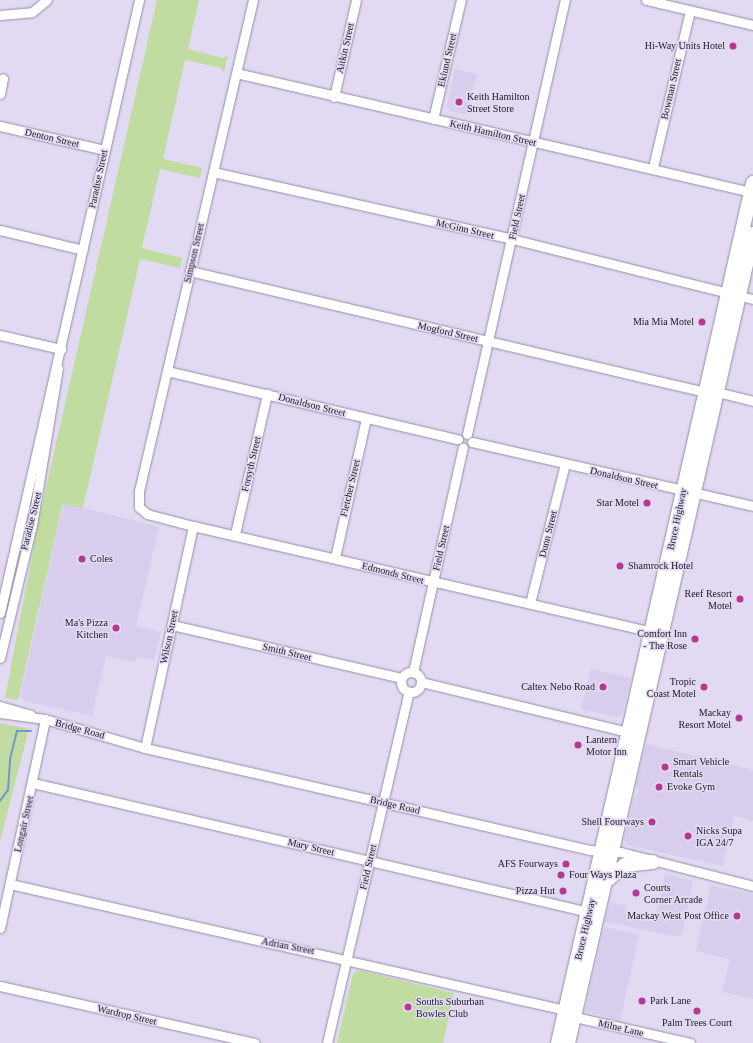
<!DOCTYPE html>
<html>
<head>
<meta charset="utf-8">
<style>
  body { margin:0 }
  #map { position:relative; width:753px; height:1043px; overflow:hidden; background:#e2daf3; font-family:Georgia,serif }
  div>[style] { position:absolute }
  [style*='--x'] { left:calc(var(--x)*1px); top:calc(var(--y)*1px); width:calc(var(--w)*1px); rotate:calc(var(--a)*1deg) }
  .built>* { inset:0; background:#d8cded }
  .green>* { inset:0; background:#c0dca0 }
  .stream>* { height:2px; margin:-1px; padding:0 1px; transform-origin:1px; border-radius:1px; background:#7296ce }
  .roads { filter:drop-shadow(0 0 1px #958da4) drop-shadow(0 0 1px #958da4) }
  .minor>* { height:9px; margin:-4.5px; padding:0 4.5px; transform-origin:4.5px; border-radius:4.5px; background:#fff }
  .minor>.ring { margin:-4.5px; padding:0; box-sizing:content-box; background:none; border:9px solid #fff; border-radius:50% }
  .highway>* { height:14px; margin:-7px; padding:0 7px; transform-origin:7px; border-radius:7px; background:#fff }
  .dots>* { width:11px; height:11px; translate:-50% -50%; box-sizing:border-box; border:2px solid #e2daf3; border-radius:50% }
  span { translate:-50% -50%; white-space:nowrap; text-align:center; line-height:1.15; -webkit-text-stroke:3px #e2daf3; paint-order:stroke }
  .poi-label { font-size:10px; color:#1d1a23 }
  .right { translate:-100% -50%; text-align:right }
  .left { translate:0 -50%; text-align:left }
  .street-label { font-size:10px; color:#1d1a23 }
</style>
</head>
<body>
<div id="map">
  <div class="built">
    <div style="clip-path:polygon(455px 69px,477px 74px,466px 115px,450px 111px,447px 106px)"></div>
    <div style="clip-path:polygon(64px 503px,159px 527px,136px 626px,161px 632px,154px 660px,136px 657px,135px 662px,106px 656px,92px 716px,24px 701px,20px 696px)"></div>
    <div style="clip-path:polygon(591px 669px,631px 678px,622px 714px,618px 717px,581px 709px)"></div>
    <div style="clip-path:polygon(646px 744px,753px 770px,753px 821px,734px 816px,723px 866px,627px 845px,624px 840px,634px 797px,639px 791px,636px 786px)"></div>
    <div style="clip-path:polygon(665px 874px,693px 881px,681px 937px,605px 922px,610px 902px,626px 906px,625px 915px,655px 919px)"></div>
    <div style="clip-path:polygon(711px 885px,753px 894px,753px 999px,722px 992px,730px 959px,696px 951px)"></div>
    <div style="clip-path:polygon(604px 927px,639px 935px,620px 1021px,585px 1011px)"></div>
  </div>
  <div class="green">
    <div style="clip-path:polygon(157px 0,199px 0,188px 49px,223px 58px,228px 55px,224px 73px,221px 68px,185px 60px,163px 159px,202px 168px,200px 178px,160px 169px,142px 248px,182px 258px,180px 268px,140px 259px,83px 508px,63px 504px,18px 700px,5px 698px,38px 523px)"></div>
    <div style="clip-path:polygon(0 723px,29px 729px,0 841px)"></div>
    <div style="clip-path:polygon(358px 970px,454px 993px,443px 1043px,337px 1043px,353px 974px)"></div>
  </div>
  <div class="stream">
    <div style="--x:0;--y:801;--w:14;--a:-54"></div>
    <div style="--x:8;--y:790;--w:31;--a:-86"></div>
    <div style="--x:10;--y:759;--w:29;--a:-76"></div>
    <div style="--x:17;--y:731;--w:14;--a:0"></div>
  </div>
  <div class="roads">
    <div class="minor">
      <div style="--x:253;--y:0;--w:504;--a:103.07"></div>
      <div style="--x:139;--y:491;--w:16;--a:90"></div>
      <div style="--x:139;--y:507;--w:11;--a:41"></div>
      <div style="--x:147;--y:514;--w:48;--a:14.6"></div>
      <div style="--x:193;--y:526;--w:470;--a:13"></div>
      <div style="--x:646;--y:0;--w:110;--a:13.2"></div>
      <div style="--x:0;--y:15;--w:32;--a:-5"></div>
      <div style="--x:32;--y:12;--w:19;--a:-39"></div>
      <div style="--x:236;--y:73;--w:529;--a:13.01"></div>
      <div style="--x:0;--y:94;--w:16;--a:-79"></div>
      <div style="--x:334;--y:97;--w:99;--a:-77.2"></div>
      <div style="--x:433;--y:119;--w:122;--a:-76.8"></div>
      <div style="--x:0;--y:126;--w:108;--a:12.9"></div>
      <div style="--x:653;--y:167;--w:160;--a:-76.7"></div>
      <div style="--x:213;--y:172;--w:306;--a:12.6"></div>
      <div style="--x:512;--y:239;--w:248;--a:14"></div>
      <div style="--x:0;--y:230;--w:85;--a:13.5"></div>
      <div style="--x:190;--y:271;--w:529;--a:13.22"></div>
      <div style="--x:0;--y:335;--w:63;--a:12.9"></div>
      <div style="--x:167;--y:371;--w:299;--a:13.2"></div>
      <div style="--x:717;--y:392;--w:37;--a:14"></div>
      <div style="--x:467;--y:434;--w:445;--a:-77.3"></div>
      <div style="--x:472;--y:442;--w:288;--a:12.8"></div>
      <div style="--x:235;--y:534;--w:144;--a:-77.1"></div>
      <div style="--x:335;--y:558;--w:143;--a:-77.5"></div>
      <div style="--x:530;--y:603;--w:143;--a:-75.9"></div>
      <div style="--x:0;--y:613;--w:629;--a:-77.22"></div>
      <div style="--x:172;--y:625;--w:235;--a:13"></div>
      <div style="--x:0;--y:658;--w:137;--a:-76.5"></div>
      <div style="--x:32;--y:525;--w:159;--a:-80.6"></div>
      <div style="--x:413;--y:672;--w:230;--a:-77.5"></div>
      <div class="ring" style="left:401px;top:672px;width:11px;height:11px"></div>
      <div style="--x:421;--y:682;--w:213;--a:13.6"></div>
      <div style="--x:0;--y:706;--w:32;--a:16"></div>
      <div style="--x:0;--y:713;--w:45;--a:7.6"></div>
      <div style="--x:45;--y:719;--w:104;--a:16.2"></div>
      <div style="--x:145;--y:748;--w:456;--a:12.9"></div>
      <div style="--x:589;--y:850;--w:32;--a:4"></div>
      <div style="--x:621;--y:852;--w:136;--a:14.4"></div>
      <div style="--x:145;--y:748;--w:227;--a:-77.8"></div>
      <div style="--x:33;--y:783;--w:571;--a:13.06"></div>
      <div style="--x:10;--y:884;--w:569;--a:12.79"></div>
      <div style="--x:0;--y:928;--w:214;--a:-77.8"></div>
      <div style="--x:0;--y:986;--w:261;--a:12.6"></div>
      <div style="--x:575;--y:1017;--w:118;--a:12.7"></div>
      <div style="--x:327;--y:1043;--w:361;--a:-76.9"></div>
    </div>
    <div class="highway">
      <div style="--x:606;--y:881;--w:25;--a:-40"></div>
      <div style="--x:625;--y:865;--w:28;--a:-6"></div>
      <div style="--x:558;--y:1043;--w:882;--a:-77.22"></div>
      <div style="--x:568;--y:1043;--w:830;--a:-77.12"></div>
    </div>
  </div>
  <div class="dots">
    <div style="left:733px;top:46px;background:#b33a8f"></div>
    <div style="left:459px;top:102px;background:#b33a8f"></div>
    <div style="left:702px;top:322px;background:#b33a8f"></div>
    <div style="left:647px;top:503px;background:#b33a8f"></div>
    <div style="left:82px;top:559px;background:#b33a8f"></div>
    <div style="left:620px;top:566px;background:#b33a8f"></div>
    <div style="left:740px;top:599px;background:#b33a8f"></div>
    <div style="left:116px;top:628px;background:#b33a8f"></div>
    <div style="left:695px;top:639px;background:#b33a8f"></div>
    <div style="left:603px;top:687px;background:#b33a8f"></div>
    <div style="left:704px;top:687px;background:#b33a8f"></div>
    <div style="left:739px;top:718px;background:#b33a8f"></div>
    <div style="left:578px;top:745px;background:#b33a8f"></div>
    <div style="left:665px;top:767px;background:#b33a8f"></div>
    <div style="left:659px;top:787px;background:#b33a8f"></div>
    <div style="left:652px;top:822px;background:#b33a8f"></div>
    <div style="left:688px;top:836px;background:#b33a8f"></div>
    <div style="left:566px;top:864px;background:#b33a8f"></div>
    <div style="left:561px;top:875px;background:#b33a8f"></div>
    <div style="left:563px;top:891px;background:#b33a8f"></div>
    <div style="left:636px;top:893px;background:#b33a8f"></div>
    <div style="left:737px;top:916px;background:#b33a8f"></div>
    <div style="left:642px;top:1001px;background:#b33a8f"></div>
    <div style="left:408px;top:1007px;background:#b33a8f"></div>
    <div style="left:697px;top:1011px;background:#b33a8f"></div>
  </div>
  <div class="poi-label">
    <span class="right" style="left:725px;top:46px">Hi-Way Units Hotel</span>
    <span class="left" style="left:467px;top:102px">Keith Hamilton<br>Street Store</span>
    <span class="right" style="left:694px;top:322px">Mia Mia Motel</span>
    <span class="right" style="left:639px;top:503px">Star Motel</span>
    <span class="left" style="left:90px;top:559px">Coles</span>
    <span class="left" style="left:628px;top:566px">Shamrock Hotel</span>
    <span class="right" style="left:732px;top:599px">Reef Resort<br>Motel</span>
    <span class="right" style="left:108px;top:628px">Ma's Pizza<br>Kitchen</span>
    <span class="right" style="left:687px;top:639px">Comfort Inn<br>- The Rose</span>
    <span class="right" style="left:696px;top:687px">Tropic<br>Coast Motel</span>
    <span class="right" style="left:595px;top:687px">Caltex Nebo Road</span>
    <span class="right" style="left:731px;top:718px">Mackay<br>Resort Motel</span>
    <span class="left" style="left:586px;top:745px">Lantern<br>Motor Inn</span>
    <span class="left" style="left:673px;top:767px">Smart Vehicle<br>Rentals</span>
    <span class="left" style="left:667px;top:787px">Evoke Gym</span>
    <span class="right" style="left:644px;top:822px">Shell Fourways</span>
    <span class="left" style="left:696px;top:836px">Nicks Supa<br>IGA 24/7</span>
    <span class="right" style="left:558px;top:864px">AFS Fourways</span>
    <span class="left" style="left:569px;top:875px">Four Ways Plaza</span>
    <span class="left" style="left:644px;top:893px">Courts<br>Corner Arcade</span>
    <span class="right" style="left:555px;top:891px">Pizza Hut</span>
    <span class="right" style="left:729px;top:916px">Mackay West Post Office</span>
    <span class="left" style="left:416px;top:1007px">Souths Suburban<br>Bowles Club</span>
    <span class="left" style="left:650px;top:1001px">Park Lane</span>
    <span style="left:697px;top:1023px">Palm Trees Court</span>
  </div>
  <div class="street-label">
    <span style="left:345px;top:48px;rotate:-77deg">Aitkin Street</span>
    <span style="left:447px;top:60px;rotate:-77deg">Eklund Street</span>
    <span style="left:671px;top:89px;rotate:-77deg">Bowman Street</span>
    <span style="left:493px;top:133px;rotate:13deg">Keith Hamilton Street</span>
    <span style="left:52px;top:138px;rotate:13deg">Denton Street</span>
    <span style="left:98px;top:179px;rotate:-78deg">Paradise Street</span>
    <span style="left:517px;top:217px;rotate:-78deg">Field Street</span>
    <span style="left:465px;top:229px;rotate:13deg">McGinn Street</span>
    <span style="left:194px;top:253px;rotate:-77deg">Simpson Street</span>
    <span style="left:448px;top:332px;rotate:13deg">Mogford Street</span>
    <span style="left:312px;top:405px;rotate:14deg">Donaldson Street</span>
    <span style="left:251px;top:464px;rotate:-77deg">Forsyth Street</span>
    <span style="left:624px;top:478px;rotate:13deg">Donaldson Street</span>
    <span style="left:350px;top:488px;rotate:-77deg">Fletcher Street</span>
    <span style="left:677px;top:519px;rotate:-78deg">Bruce Highway</span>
    <span style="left:31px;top:521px;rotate:-76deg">Paradise Street</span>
    <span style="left:548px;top:534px;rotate:-76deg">Dunn Street</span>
    <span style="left:441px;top:548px;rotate:-77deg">Field Street</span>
    <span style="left:393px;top:573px;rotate:14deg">Edmonds Street</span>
    <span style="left:169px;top:637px;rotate:-78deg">Wilson Street</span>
    <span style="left:287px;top:652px;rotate:13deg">Smith Street</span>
    <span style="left:80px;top:729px;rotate:15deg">Bridge Road</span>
    <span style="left:395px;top:805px;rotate:13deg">Bridge Road</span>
    <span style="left:24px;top:824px;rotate:-77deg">Longair Street</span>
    <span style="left:311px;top:847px;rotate:13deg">Mary Street</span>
    <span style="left:368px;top:867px;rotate:-77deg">Field Street</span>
    <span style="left:585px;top:929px;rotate:-77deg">Bruce Highway</span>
    <span style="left:288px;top:946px;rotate:11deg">Adrian Street</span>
    <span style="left:127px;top:1015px;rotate:13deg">Wardrop Street</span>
    <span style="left:621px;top:1028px;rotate:13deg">Milne Lane</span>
  </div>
</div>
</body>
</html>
